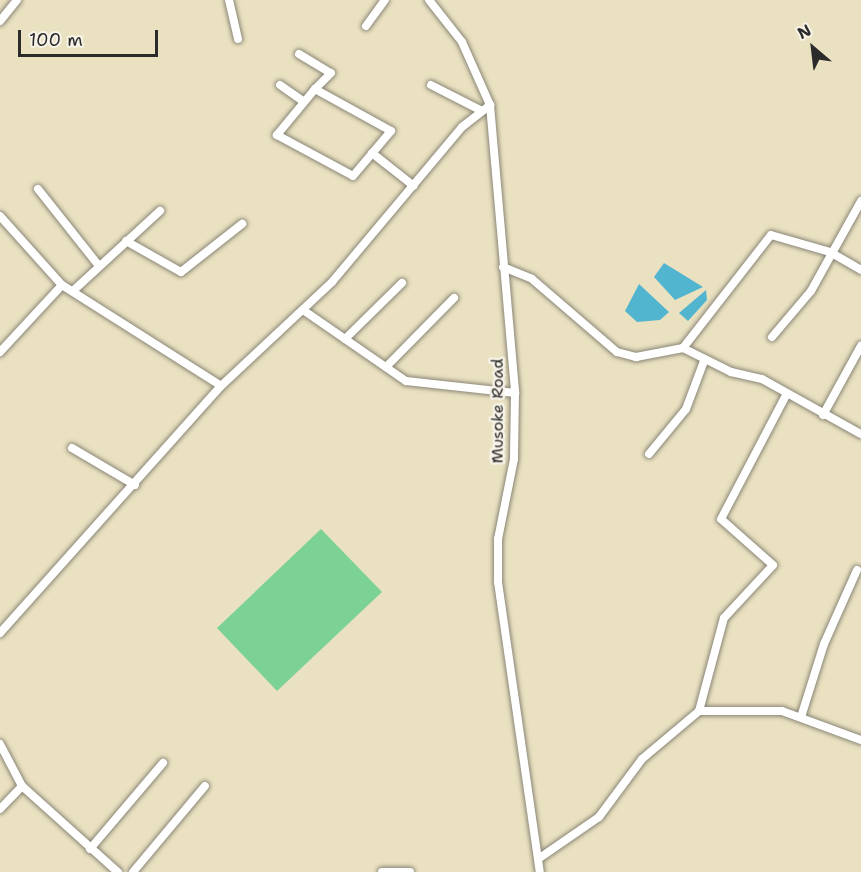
<!DOCTYPE html>
<html>
<head>
<meta charset="utf-8">
<style>
  body { margin:0 }
  #map { position:relative; width:861px; height:872px; overflow:hidden; background:#eae1c1; font-family:"Shantell Sans",sans-serif }
  div>[style] { position:absolute }
  [style*='--x'] { left:calc(var(--x)*1px); top:calc(var(--y)*1px); width:calc(var(--w)*1px); rotate:calc(var(--a)*1deg) }
  .green>* { inset:0; background:#7cd195 }
  .water>* { inset:0; background:#52b5d0 }
  .roads { filter:drop-shadow(0 0 2px #8a8676) drop-shadow(0 0 2px #8a8676) }
  .street>* { height:8px; margin:-4px; padding:0 4px; transform-origin:4px; border-radius:4px; background:#fff }
  span { translate:-50% -50%; white-space:nowrap; text-align:center; line-height:1.15; -webkit-text-stroke:5px #f7f3e8; paint-order:stroke }
  .street-label { font-size:16px; color:#2b2b2b }
  .north { position:absolute; left:783px; top:18px; width:60px; height:60px; -webkit-text-stroke:4px #f7f3e8; paint-order:stroke; rotate:332deg; font-size:16px; font-weight:700; line-height:24px; text-align:center; color:#2b2b2b }
  .north::after { content:''; display:block; margin:auto; width:21px; height:27px; background:#2b2b2b; clip-path:polygon(50% 0,100% 100%,50% 72%,0 100%) }
  .scale { position:absolute; left:18px; top:30px; width:140px; height:27px; box-sizing:border-box; border:3px solid #2b2b2b; border-top:0; padding-left:8px; font-size:18px; line-height:21px; white-space:nowrap; color:#2b2b2b; -webkit-text-stroke:4px #f7f3e8; paint-order:stroke }
</style>
</head>
<body>
<div id="map">
  <div class="green">
    <div style="clip-path:polygon(321px 529px,382px 592px,277px 691px,217px 628px)"></div>
  </div>
  <div class="water">
    <div style="clip-path:polygon(664px 263px,703px 287px,675px 300px,654px 277px)"></div>
    <div style="clip-path:polygon(639px 284px,669px 312px,660px 320px,637px 322px,625px 311px)"></div>
    <div style="clip-path:polygon(706px 290px,707px 300px,688px 321px,679px 313px)"></div>
  </div>
  <div class="roads">
    <div class="street">
      <div style="--x:229;--y:0;--w:40;--a:77"></div>
      <div style="--x:429;--y:0;--w:53;--a:51.8"></div>
      <div style="--x:462;--y:42;--w:69;--a:66"></div>
      <div style="--x:490;--y:105;--w:289;--a:85"></div>
      <div style="--x:515;--y:393;--w:66;--a:90.9"></div>
      <div style="--x:514;--y:459;--w:82;--a:101.3"></div>
      <div style="--x:498;--y:539;--w:43;--a:90"></div>
      <div style="--x:498;--y:582;--w:293;--a:81.8"></div>
      <div style="--x:0;--y:21;--w:27;--a:-51"></div>
      <div style="--x:366;--y:26;--w:32;--a:-54"></div>
      <div style="--x:299;--y:54;--w:37;--a:31"></div>
      <div style="--x:331;--y:73;--w:23;--a:135"></div>
      <div style="--x:315;--y:89;--w:60;--a:129.6"></div>
      <div style="--x:277;--y:135;--w:86;--a:28.3"></div>
      <div style="--x:353;--y:176;--w:59;--a:-49.8"></div>
      <div style="--x:391;--y:131;--w:87;--a:-151.1"></div>
      <div style="--x:280;--y:85;--w:29;--a:35"></div>
      <div style="--x:431;--y:85;--w:57;--a:27"></div>
      <div style="--x:372;--y:153;--w:53;--a:38.2"></div>
      <div style="--x:38;--y:189;--w:98;--a:51.6"></div>
      <div style="--x:0;--y:216;--w:93;--a:48.1"></div>
      <div style="--x:62;--y:285;--w:188;--a:32.4"></div>
      <div style="--x:126;--y:241;--w:63;--a:29.4"></div>
      <div style="--x:181;--y:272;--w:78;--a:-38.2"></div>
      <div style="--x:503;--y:267;--w:31;--a:22"></div>
      <div style="--x:532;--y:279;--w:112;--a:40.7"></div>
      <div style="--x:617;--y:352;--w:20;--a:15"></div>
      <div style="--x:636;--y:357;--w:48;--a:-10.8"></div>
      <div style="--x:683;--y:348;--w:54;--a:26.6"></div>
      <div style="--x:731;--y:372;--w:32;--a:13"></div>
      <div style="--x:762;--y:379;--w:113;--a:29.1"></div>
      <div style="--x:74;--y:290;--w:117;--a:-42.6"></div>
      <div style="--x:303;--y:310;--w:125;--a:34.6"></div>
      <div style="--x:406;--y:381;--w:110;--a:6.3"></div>
      <div style="--x:772;--y:337;--w:60;--a:-49.7"></div>
      <div style="--x:811;--y:291;--w:103;--a:-60.9"></div>
      <div style="--x:345;--y:339;--w:80;--a:-44.5"></div>
      <div style="--x:683;--y:348;--w:143;--a:-52.1"></div>
      <div style="--x:771;--y:235;--w:61;--a:16.1"></div>
      <div style="--x:830;--y:252;--w:36;--a:30"></div>
      <div style="--x:0;--y:352;--w:91;--a:-47.2"></div>
      <div style="--x:386;--y:367;--w:97;--a:-45.4"></div>
      <div style="--x:823;--y:415;--w:79;--a:-61.2"></div>
      <div style="--x:72;--y:448;--w:73;--a:30.4"></div>
      <div style="--x:649;--y:454;--w:58;--a:-50.6"></div>
      <div style="--x:686;--y:409;--w:51;--a:-69.4"></div>
      <div style="--x:0;--y:633;--w:331;--a:-48.2"></div>
      <div style="--x:221;--y:386;--w:152;--a:-43.1"></div>
      <div style="--x:332;--y:282;--w:202;--a:-50"></div>
      <div style="--x:462;--y:127;--w:36;--a:-38"></div>
      <div style="--x:699;--y:711;--w:83;--a:0"></div>
      <div style="--x:782;--y:711;--w:84;--a:20.2"></div>
      <div style="--x:801;--y:717;--w:77;--a:-72.5"></div>
      <div style="--x:824;--y:644;--w:81;--a:-66"></div>
      <div style="--x:0;--y:744;--w:47;--a:62.4"></div>
      <div style="--x:22;--y:786;--w:129;--a:41.9"></div>
      <div style="--x:0;--y:809;--w:32;--a:-46"></div>
      <div style="--x:90;--y:849;--w:113;--a:-49.7"></div>
      <div style="--x:541;--y:857;--w:70;--a:-34.6"></div>
      <div style="--x:599;--y:817;--w:72;--a:-53.4"></div>
      <div style="--x:642;--y:759;--w:75;--a:-40.1"></div>
      <div style="--x:699;--y:711;--w:96;--a:-75"></div>
      <div style="--x:724;--y:618;--w:72;--a:-47.2"></div>
      <div style="--x:773;--y:565;--w:69;--a:-138.5"></div>
      <div style="--x:721;--y:519;--w:140;--a:-62.3"></div>
      <div style="--x:133;--y:872;--w:112;--a:-50.1"></div>
      <div style="--x:382;--y:872;--w:28;--a:0"></div>
    </div>
  </div>
  <div class="street-label">
    <span style="left:498px;top:411px;rotate:-90deg">Musoke Road</span>
  </div>
  <div class="north">N</div>
  <div class="scale">100 m</div>
</div>
</body>
</html>
